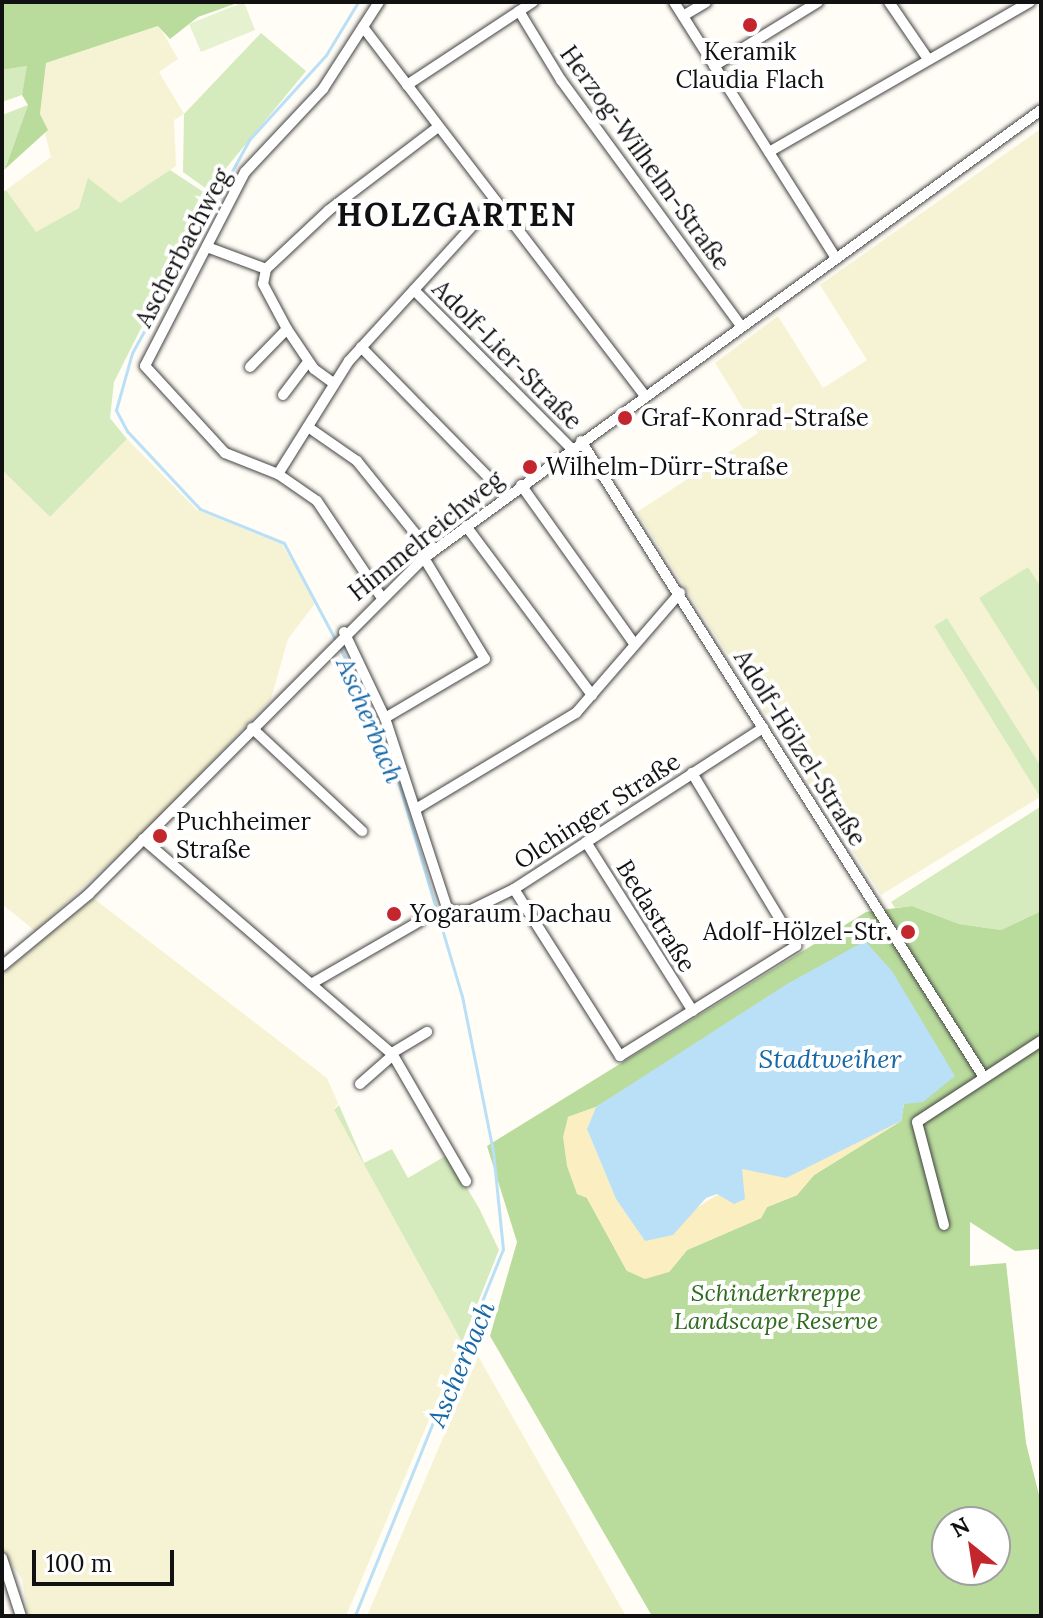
<!DOCTYPE html>
<html>
<head>
<meta charset="utf-8">
<style>
  body { margin:0 }
  #map { position:relative; width:1043px; height:1618px; overflow:hidden; background:#fffdf5; font-family:Lora,serif }
  div>[style] { position:absolute }
  [style*='--x'] { left:calc(var(--x)*1px); top:calc(var(--y)*1px); width:calc(var(--w)*1px); rotate:calc(var(--a)*1deg) }
  .farmland>* { inset:0; background:#f6f3d4 }
  .green>* { inset:0; background:#d5ebbd }
  .forest>* { inset:0; background:#b9dc9c }
  .sand>* { inset:0; background:#fbeec1 }
  .pitch>* { inset:0; background:#e6f2cf }
  .water>* { inset:0; background:#b9e0f7 }
  .stream>* { height:3px; margin:-1.5px; padding:0 1.5px; transform-origin:1.5px; border-radius:1.5px; background:#b9e0f7 }
  .roads { filter:drop-shadow(0 0 2px #444) drop-shadow(0 0 2px #444) }
  .minor>* { height:10px; margin:-5px; padding:0 5px; transform-origin:5px; border-radius:5px; background:#fff }
  .dots>* { width:22px; height:22px; translate:-50% -50%; box-sizing:border-box; border:4px solid #fff; border-radius:50% }
  span { translate:-50% -50%; white-space:nowrap; text-align:center; line-height:1.15; -webkit-text-stroke:8px #fff; paint-order:stroke }
  .poi-label { font-size:24px; color:#111 }
  .left { translate:0 -50%; text-align:left }
  .right { translate:-100% -50%; text-align:right }
  .street-label { font-size:24px; color:#111 }
  .park-label { font-size:24px; color:#2f6b1f; font-style:italic }
  .water-label { font-size:26px; color:#1768a6; font-style:italic }
  .district-label { font-size:32px; color:#111; font-weight:700; letter-spacing:2px }
  .frame { position:absolute; inset:0; border:4px solid #111; pointer-events:none }
  .north { position:absolute; left:931px; top:1506px; width:80px; height:80px; box-sizing:border-box; background:#fff; border:2px solid #a0a0a0; border-radius:50%; rotate:330deg; font-size:22px; font-weight:700; line-height:32px; text-align:center; color:#111 }
  .north::after { content:''; display:block; margin:auto; width:28px; height:36px; background:#c4262e; clip-path:polygon(50% 0,100% 100%,50% 72%,0 100%) }
  .scale { position:absolute; left:32px; top:1550px; width:142px; height:36px; box-sizing:border-box; border:4px solid #111; border-top:0; padding-left:10px; font-size:24px; line-height:28px; white-space:nowrap; color:#111; -webkit-text-stroke:6px #fff; paint-order:stroke }
</style>
</head>
<body>
<div id="map">
  <div class="farmland">
    <div style="clip-path:polygon(159px 26px,178px 59px,159px 72px,184px 114px,174px 120px,176px 166px,120px 203px,79px 208px,36px 233px,6px 190px,51px 157px,40px 114px,46px 63px)"></div>
    <div style="clip-path:polygon(1039px 130px,1041px 587px,1028px 567px,980px 598px,1041px 696px,1041px 766px,947px 618px,934px 626px,1040px 797px,881px 895px,637px 512px,758px 433px,715px 363px,778px 316px,823px 388px,867px 360px,820px 285px)"></div>
    <div style="clip-path:polygon(127px 439px,197px 510px,282px 544px,316px 602px,288px 639px,271px 699px,152px 824px,35px 931px,2px 904px,2px 470px,50px 517px)"></div>
    <div style="clip-path:polygon(93px 898px,327px 1078px,338px 1103px,334px 1110px,462px 1342px,346px 1616px,28px 1616px,22px 1579px,2px 1551px,2px 974px)"></div>
    <div style="clip-path:polygon(478px 1356px,626px 1616px,367px 1616px)"></div>
  </div>
  <div class="green">
    <div style="clip-path:polygon(261px 33px,306px 71px,208px 190px,183px 172px,184px 114px)"></div>
    <div style="clip-path:polygon(28px 66px,22px 95px,2px 102px,2px 70px)"></div>
    <div style="clip-path:polygon(28px 105px,5px 169px,2px 170px,2px 115px)"></div>
    <div style="clip-path:polygon(170px 170px,208px 195px,114px 382px,110px 418px,127px 439px,50px 517px,2px 470px,2px 193px,6px 190px,36px 232px,79px 208px,88px 178px,120px 203px)"></div>
    <div style="clip-path:polygon(1028px 567px,1041px 587px,1041px 696px,979px 598px)"></div>
    <div style="clip-path:polygon(947px 618px,1041px 766px,1040px 797px,934px 626px)"></div>
    <div style="clip-path:polygon(1040px 807px,1041px 911px,1001px 930px,959px 924px,912px 906px,895px 908px,891px 902px)"></div>
    <div style="clip-path:polygon(339px 1105px,364px 1163px,392px 1149px,408px 1178px,447px 1155px,479px 1208px,499px 1250px,462px 1342px,334px 1110px)"></div>
  </div>
  <div class="forest">
    <div style="clip-path:polygon(2px 2px,240px 2px,198px 17px,170px 39px,158px 26px,46px 63px,40px 114px,48px 130px,5px 169px,28px 105px,22px 95px,27px 66px,2px 70px)"></div>
    <div style="clip-path:polygon(evenodd,912px 906px,959px 924px,1001px 930px,1041px 911px,1041px 1249px,1015px 1251px,970px 1222px,970px 1266px,1006px 1263px,1026px 1443px,1041px 1503px,1041px 1616px,652px 1616px,490px 1336px,517px 1242px,487px 1146px,866px 912px,912px 906px,817px 969px,915px 1099px,904px 1104px,901px 1121px,814px 1175px,797px 1195px,767px 1207px,761px 1218px,687px 1250px,669px 1272px,627px 1271px,587px 1198px,568px 1117px,596px 1107px,817px 969px,912px 906px,947px 1522px,995px 1522px,995px 1570px,947px 1570px,947px 1522px)"></div>
  </div>
  <div class="sand">
    <div style="clip-path:polygon(596px 1107px,587px 1129px,616px 1199px,645px 1241px,739px 1181px,742px 1169px,786px 1177px,901px 1121px,814px 1175px,797px 1195px,767px 1207px,761px 1218px,687px 1250px,669px 1272px,645px 1279px,627px 1271px,587px 1198px,577px 1194px,567px 1166px,563px 1137px,568px 1117px)"></div>
  </div>
  <div class="pitch">
    <div style="clip-path:polygon(244px 2px,255px 30px,201px 52px,189px 24px)"></div>
  </div>
  <div class="water">
    <div style="clip-path:polygon(865px 941px,892px 971px,955px 1076px,923px 1102px,904px 1104px,901px 1121px,786px 1178px,742px 1169px,745px 1199px,734px 1204px,717px 1194px,706px 1198px,673px 1235px,645px 1241px,616px 1199px,587px 1129px,596px 1107px,787px 984px)"></div>
  </div>
  <div class="stream">
    <div style="--x:336;--y:641;--w:111;--a:-118"></div>
    <div style="--x:284;--y:543;--w:91;--a:-158"></div>
    <div style="--x:200;--y:509;--w:107;--a:-133.1"></div>
    <div style="--x:127;--y:431;--w:24;--a:-118"></div>
    <div style="--x:116;--y:410;--w:59;--a:-74.3"></div>
    <div style="--x:132;--y:353;--w:243;--a:-61.2"></div>
    <div style="--x:249;--y:140;--w:115;--a:-47.8"></div>
    <div style="--x:326;--y:55;--w:62;--a:-58.9"></div>
    <div style="--x:340;--y:648;--w:113;--a:64.3"></div>
    <div style="--x:389;--y:750;--w:257;--a:73.5"></div>
    <div style="--x:462;--y:996;--w:158;--a:78.7"></div>
    <div style="--x:493;--y:1151;--w:99;--a:84.2"></div>
    <div style="--x:503;--y:1249;--w:396;--a:112"></div>
  </div>
  <div class="roads">
    <div class="minor">
      <div style="--x:379;--y:2;--w:103;--a:122.8"></div>
      <div style="--x:323;--y:89;--w:114;--a:133.2"></div>
      <div style="--x:245;--y:172;--w:218;--a:117.3"></div>
      <div style="--x:145;--y:366;--w:118;--a:47.4"></div>
      <div style="--x:225;--y:453;--w:57;--a:21.6"></div>
      <div style="--x:278;--y:474;--w:47;--a:34.7"></div>
      <div style="--x:317;--y:501;--w:113;--a:56.2"></div>
      <div style="--x:674;--y:2;--w:303;--a:57.7"></div>
      <div style="--x:889;--y:2;--w:69;--a:55.6"></div>
      <div style="--x:519;--y:11;--w:81;--a:58.7"></div>
      <div style="--x:561;--y:80;--w:305;--a:53.8"></div>
      <div style="--x:683;--y:16;--w:27;--a:-31"></div>
      <div style="--x:363;--y:27;--w:464;--a:52.6"></div>
      <div style="--x:714;--y:66;--w:122;--a:-31.6"></div>
      <div style="--x:407;--y:85;--w:151;--a:-33.4"></div>
      <div style="--x:769;--y:152;--w:301;--a:-29.9"></div>
      <div style="--x:207;--y:247;--w:63;--a:20.4"></div>
      <div style="--x:266;--y:269;--w:86;--a:-43.1"></div>
      <div style="--x:329;--y:210;--w:137;--a:-37.3"></div>
      <div style="--x:266;--y:269;--w:15;--a:101"></div>
      <div style="--x:263;--y:284;--w:51;--a:61.9"></div>
      <div style="--x:287;--y:329;--w:48;--a:56"></div>
      <div style="--x:314;--y:369;--w:24;--a:36"></div>
      <div style="--x:414;--y:290;--w:223;--a:45.2"></div>
      <div style="--x:361;--y:347;--w:207;--a:45.6"></div>
      <div style="--x:250;--y:367;--w:53;--a:-45.8"></div>
      <div style="--x:283;--y:395;--w:41;--a:-52.9"></div>
      <div style="--x:308;--y:427;--w:60;--a:34.8"></div>
      <div style="--x:357;--y:461;--w:118;--a:51.2"></div>
      <div style="--x:581;--y:441;--w:752;--a:57.66"></div>
      <div style="--x:278;--y:474;--w:133;--a:-57.9"></div>
      <div style="--x:349;--y:361;--w:217;--a:-47.6"></div>
      <div style="--x:521;--y:485;--w:196;--a:54.5"></div>
      <div style="--x:466;--y:526;--w:211;--a:53.3"></div>
      <div style="--x:344;--y:632;--w:95;--a:64.5"></div>
      <div style="--x:385;--y:718;--w:203;--a:71.9"></div>
      <div style="--x:448;--y:911;--w:21;--a:0"></div>
      <div style="--x:469;--y:911;--w:50;--a:-26.1"></div>
      <div style="--x:514;--y:889;--w:297;--a:-32.9"></div>
      <div style="--x:385;--y:718;--w:116;--a:-30.5"></div>
      <div style="--x:485;--y:659;--w:118;--a:-121.1"></div>
      <div style="--x:252;--y:728;--w:151;--a:43.1"></div>
      <div style="--x:416;--y:809;--w:187;--a:-31"></div>
      <div style="--x:576;--y:713;--w:159;--a:-49.1"></div>
      <div style="--x:143;--y:839;--w:330;--a:40.8"></div>
      <div style="--x:393;--y:1055;--w:146;--a:59.9"></div>
      <div style="--x:586;--y:842;--w:200;--a:57.7"></div>
      <div style="--x:514;--y:889;--w:198;--a:57.6"></div>
      <div style="--x:620;--y:1056;--w:208;--a:-32"></div>
      <div style="--x:796;--y:946;--w:202;--a:-121"></div>
      <div style="--x:2;--y:966;--w:113;--a:-39.6"></div>
      <div style="--x:89;--y:894;--w:474;--a:-45.1"></div>
      <div style="--x:424;--y:558;--w:762;--a:-35.98"></div>
      <div style="--x:311;--y:984;--w:126;--a:-30"></div>
      <div style="--x:392;--y:1053;--w:41;--a:-31"></div>
      <div style="--x:360;--y:1084;--w:44;--a:-41.3"></div>
      <div style="--x:944;--y:1225;--w:106;--a:-104.7"></div>
      <div style="--x:917;--y:1122;--w:148;--a:-33.2"></div>
      <div style="--x:2;--y:1558;--w:61;--a:71.9"></div>
    </div>
  </div>
  <div class="dots">
    <div style="left:750px;top:25px;background:#c4262e"></div>
    <div style="left:625px;top:418px;background:#c4262e"></div>
    <div style="left:530px;top:467px;background:#c4262e"></div>
    <div style="left:160px;top:836px;background:#c4262e"></div>
    <div style="left:394px;top:914px;background:#c4262e"></div>
    <div style="left:908px;top:932px;background:#c4262e"></div>
  </div>
  <div class="poi-label">
    <span style="left:750px;top:66px">Keramik<br>Claudia Flach</span>
    <span class="left" style="left:641px;top:418px">Graf-Konrad-Straße</span>
    <span class="left" style="left:546px;top:467px">Wilhelm-Dürr-Straße</span>
    <span class="left" style="left:176px;top:836px">Puchheimer<br>Straße</span>
    <span class="left" style="left:410px;top:914px">Yogaraum Dachau</span>
    <span class="right" style="left:892px;top:932px">Adolf-Hölzel-Str.</span>
  </div>
  <div class="street-label">
    <span style="left:645px;top:158px;rotate:54deg">Herzog-Wilhelm-Straße</span>
    <span style="left:183px;top:248px;rotate:-62deg">Ascherbachweg</span>
    <span style="left:507px;top:355px;rotate:45deg">Adolf-Lier-Straße</span>
    <span style="left:426px;top:536px;rotate:-39deg">Himmelreichweg</span>
    <span style="left:800px;top:748px;rotate:58deg">Adolf-Hölzel-Straße</span>
    <span style="left:597px;top:811px;rotate:-33deg">Olchinger Straße</span>
    <span style="left:656px;top:916px;rotate:58deg">Bedastraße</span>
  </div>
  <div class="park-label">
    <span style="left:776px;top:1307px">Schinderkreppe<br>Landscape Reserve</span>
  </div>
  <div class="water-label">
    <span style="left:370px;top:720px;rotate:67deg">Ascherbach</span>
    <span style="left:830px;top:1059px">Stadtweiher</span>
    <span style="left:461px;top:1364px;rotate:-67deg">Ascherbach</span>
  </div>
  <div class="district-label">
    <span style="left:457px;top:215px">HOLZGARTEN</span>
  </div>
  <div class="frame"></div>
  <div class="north">N</div>
  <div class="scale">100 m</div>
</div>
</body>
</html>
